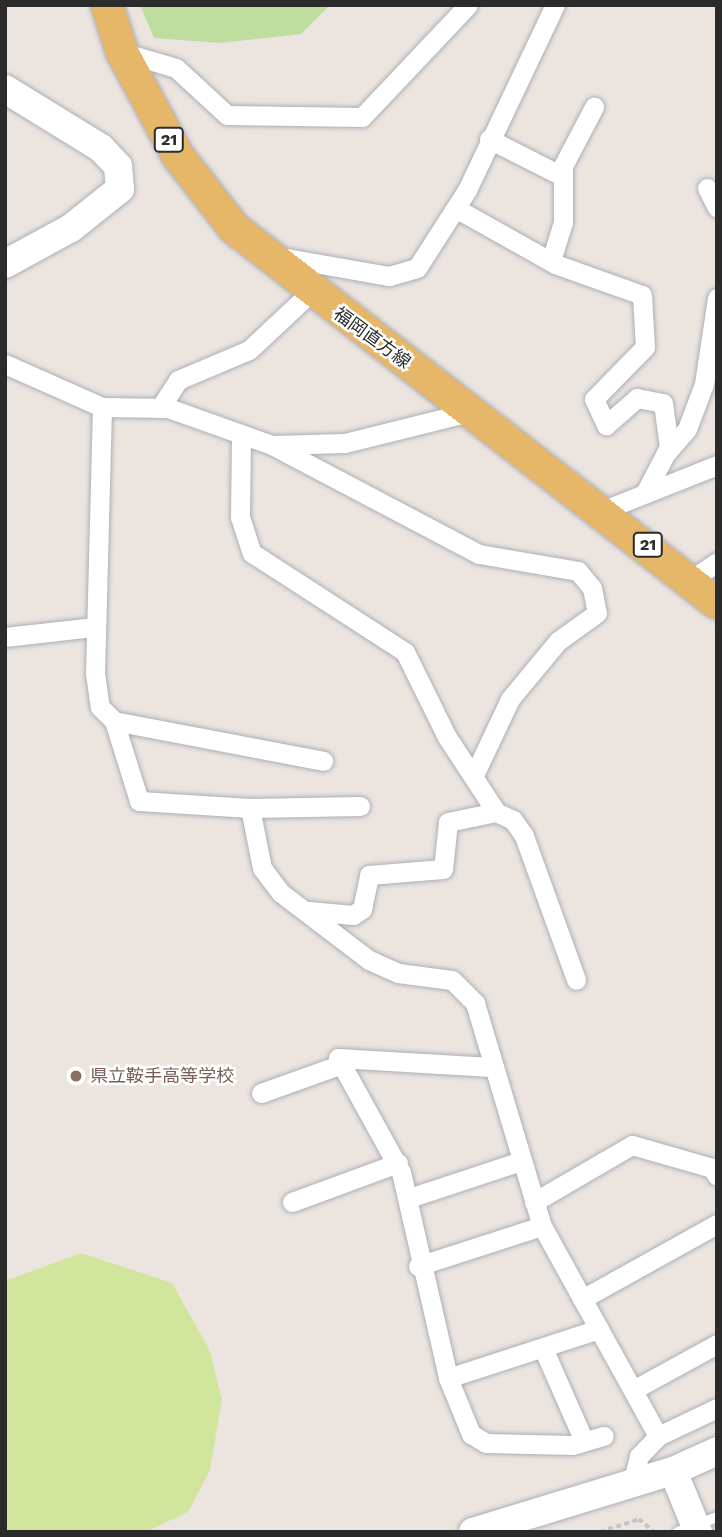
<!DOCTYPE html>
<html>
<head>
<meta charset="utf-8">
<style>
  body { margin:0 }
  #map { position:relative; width:722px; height:1537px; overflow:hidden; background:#ece4df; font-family:"Work Sans","Noto Sans JP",sans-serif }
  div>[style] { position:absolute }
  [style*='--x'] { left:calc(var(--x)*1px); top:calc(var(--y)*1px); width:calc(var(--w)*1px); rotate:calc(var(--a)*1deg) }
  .green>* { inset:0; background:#bede9f }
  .pitch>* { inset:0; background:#d1e59c }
  .path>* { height:3.5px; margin-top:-1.75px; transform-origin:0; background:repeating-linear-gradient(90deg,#c4c4c4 0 5px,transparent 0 8.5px) }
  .roads { filter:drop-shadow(0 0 2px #abafb7) drop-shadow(0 0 2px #abafb7) }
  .lane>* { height:10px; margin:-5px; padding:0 5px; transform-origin:5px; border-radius:5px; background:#fff }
  .street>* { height:19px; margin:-9.5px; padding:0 9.5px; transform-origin:9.5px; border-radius:9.5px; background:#fff }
  .secondary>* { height:28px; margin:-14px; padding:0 14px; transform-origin:14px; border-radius:14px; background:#fff }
  .primary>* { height:32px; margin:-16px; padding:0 16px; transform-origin:16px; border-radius:16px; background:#e6b669 }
  .dots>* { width:19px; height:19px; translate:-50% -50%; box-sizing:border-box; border:4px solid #fff; border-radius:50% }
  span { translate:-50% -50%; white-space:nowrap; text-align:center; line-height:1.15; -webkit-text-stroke:5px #fff; paint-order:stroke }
  .shield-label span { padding:2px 5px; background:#fff; border:2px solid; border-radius:5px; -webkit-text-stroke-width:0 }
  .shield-label { font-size:16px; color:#2b2b2b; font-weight:700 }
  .street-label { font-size:18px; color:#2b2b2b }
  .education-label { font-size:18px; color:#785e54 }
  .left { translate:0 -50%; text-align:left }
  .frame { position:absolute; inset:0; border:7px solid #2b2b2b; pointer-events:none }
</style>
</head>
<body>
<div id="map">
  <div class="green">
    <div style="clip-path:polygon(140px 5px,330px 5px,301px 34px,219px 43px,154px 38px)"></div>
  </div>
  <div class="pitch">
    <div style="clip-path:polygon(81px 1253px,172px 1283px,210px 1351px,222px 1400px,210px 1470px,188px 1512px,145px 1532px,5px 1532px,5px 1281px)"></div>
  </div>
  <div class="path">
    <div style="--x:600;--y:1532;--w:41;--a:-18.4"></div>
    <div style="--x:639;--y:1519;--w:20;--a:41"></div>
  </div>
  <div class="roads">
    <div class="lane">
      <div style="--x:678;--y:1532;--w:42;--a:-21"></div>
    </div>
    <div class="street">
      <div style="--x:122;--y:52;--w:56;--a:16.5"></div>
      <div style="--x:176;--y:68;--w:69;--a:42.7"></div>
      <div style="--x:227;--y:115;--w:135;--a:0.8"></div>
      <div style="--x:362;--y:117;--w:154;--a:-46.6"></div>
      <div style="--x:489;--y:139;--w:82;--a:26.9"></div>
      <div style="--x:707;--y:188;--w:22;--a:63"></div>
      <div style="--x:457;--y:209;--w:112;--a:29.3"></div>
      <div style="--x:555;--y:264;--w:92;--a:19.6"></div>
      <div style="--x:642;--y:295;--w:52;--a:86.7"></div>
      <div style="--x:645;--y:347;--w:73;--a:134.4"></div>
      <div style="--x:594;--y:399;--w:29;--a:65"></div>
      <div style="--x:606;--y:425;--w:41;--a:-41.1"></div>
      <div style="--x:637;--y:398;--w:26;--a:11"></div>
      <div style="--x:663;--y:403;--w:44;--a:82.2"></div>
      <div style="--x:669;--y:447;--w:50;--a:117.6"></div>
      <div style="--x:275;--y:256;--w:116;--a:10"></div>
      <div style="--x:389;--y:276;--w:29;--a:-16"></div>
      <div style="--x:417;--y:268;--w:93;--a:-57.3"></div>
      <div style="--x:467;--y:190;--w:205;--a:-64.6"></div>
      <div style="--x:551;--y:261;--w:41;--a:-72.9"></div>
      <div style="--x:563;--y:222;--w:56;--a:-90"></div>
      <div style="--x:563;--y:166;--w:67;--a:-62.3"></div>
      <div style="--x:5;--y:364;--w:106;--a:23.9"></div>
      <div style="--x:102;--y:407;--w:66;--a:0.9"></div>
      <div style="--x:168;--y:408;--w:110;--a:19.6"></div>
      <div style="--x:272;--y:445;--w:234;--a:27.8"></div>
      <div style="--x:479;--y:554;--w:100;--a:9.7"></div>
      <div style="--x:578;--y:571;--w:22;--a:51"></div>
      <div style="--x:592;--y:588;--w:25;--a:79"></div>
      <div style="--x:597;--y:613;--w:48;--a:144.3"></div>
      <div style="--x:558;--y:641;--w:75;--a:129.6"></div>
      <div style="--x:510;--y:699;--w:84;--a:115.3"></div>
      <div style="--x:102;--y:407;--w:266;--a:91.5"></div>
      <div style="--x:95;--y:673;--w:34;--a:82"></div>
      <div style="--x:100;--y:707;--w:20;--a:45"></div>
      <div style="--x:114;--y:721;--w:84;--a:72.6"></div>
      <div style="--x:139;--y:801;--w:111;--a:3.6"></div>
      <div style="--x:250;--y:808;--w:61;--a:78.7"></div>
      <div style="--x:262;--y:868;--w:31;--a:53"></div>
      <div style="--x:281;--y:893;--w:111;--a:37.3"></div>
      <div style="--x:369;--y:960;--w:32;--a:24"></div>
      <div style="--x:398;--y:973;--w:54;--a:7.4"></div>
      <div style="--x:452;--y:980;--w:33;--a:45"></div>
      <div style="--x:475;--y:1003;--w:233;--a:73.3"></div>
      <div style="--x:542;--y:1226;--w:240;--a:61.1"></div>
      <div style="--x:160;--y:408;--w:33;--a:-57"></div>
      <div style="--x:178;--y:380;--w:77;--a:-22.9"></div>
      <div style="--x:249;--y:350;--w:83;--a:-43.1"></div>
      <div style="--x:241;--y:434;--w:83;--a:90.7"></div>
      <div style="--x:240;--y:517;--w:38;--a:72"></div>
      <div style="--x:252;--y:553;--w:182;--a:32.9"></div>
      <div style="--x:405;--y:652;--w:95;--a:63.7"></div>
      <div style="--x:447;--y:737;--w:90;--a:56.8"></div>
      <div style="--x:496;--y:812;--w:19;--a:25"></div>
      <div style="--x:513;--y:820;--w:19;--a:55"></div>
      <div style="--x:524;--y:836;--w:153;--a:70.1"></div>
      <div style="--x:273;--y:445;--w:72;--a:-1.6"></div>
      <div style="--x:345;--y:443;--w:128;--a:-14"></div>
      <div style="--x:667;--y:452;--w:30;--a:-49"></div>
      <div style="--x:687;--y:429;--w:48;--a:-69.3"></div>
      <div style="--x:704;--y:384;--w:87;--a:-81.4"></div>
      <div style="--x:604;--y:510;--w:122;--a:-21.7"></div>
      <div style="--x:692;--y:579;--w:30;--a:-34"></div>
      <div style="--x:5;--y:637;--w:90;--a:-6.4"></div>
      <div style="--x:114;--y:721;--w:213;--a:10.8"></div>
      <div style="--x:250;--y:808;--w:110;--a:-1"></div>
      <div style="--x:309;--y:911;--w:44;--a:5.2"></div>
      <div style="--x:353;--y:915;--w:11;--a:-34"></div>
      <div style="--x:362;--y:909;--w:35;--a:-78"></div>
      <div style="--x:369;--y:875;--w:74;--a:-4.6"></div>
      <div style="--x:443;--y:869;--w:47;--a:-83.9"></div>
      <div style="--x:448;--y:822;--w:49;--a:-11.8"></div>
      <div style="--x:491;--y:1067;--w:153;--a:-176.6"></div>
      <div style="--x:338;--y:1058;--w:130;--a:61.1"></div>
      <div style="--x:401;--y:1172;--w:211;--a:77.1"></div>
      <div style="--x:448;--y:1378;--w:61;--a:67.7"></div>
      <div style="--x:471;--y:1434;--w:17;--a:31"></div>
      <div style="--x:486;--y:1443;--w:86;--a:1.3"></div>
      <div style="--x:572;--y:1445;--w:33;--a:-16"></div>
      <div style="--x:261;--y:1093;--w:86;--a:-19.7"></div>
      <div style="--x:409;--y:1198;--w:118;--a:-18.3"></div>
      <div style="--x:292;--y:1202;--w:113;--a:-20.2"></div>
      <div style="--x:534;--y:1202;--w:113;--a:-30.2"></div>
      <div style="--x:632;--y:1145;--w:83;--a:16"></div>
      <div style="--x:712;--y:1168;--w:9;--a:58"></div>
      <div style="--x:418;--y:1266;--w:130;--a:-17.9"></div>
      <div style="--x:582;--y:1299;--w:154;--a:-29.1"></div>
      <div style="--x:543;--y:1348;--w:102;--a:66.2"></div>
      <div style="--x:448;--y:1378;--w:159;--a:-18"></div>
      <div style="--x:633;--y:1390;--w:96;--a:-28.7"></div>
      <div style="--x:632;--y:1484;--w:29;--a:-76"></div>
      <div style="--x:639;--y:1456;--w:28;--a:-46"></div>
      <div style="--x:658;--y:1436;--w:65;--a:-25.4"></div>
    </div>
    <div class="secondary">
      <div style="--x:5;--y:89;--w:113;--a:31.6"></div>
      <div style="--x:101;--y:148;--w:25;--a:47"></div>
      <div style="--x:118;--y:166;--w:23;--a:85"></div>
      <div style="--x:120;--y:189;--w:63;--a:141.5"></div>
      <div style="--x:71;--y:228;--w:75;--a:151.4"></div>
      <div style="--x:673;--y:1471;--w:66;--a:67.7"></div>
      <div style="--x:473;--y:1532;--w:209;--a:-17"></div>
      <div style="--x:673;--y:1471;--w:48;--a:-24.4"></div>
    </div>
    <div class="primary">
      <div style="--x:107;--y:5;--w:49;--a:72.3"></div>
      <div style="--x:122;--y:52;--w:118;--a:61.7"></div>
      <div style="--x:178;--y:156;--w:91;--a:52.1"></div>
      <div style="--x:234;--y:228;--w:611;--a:37.83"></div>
    </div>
  </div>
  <div class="dots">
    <div style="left:76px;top:1076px;background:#8d6e63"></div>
  </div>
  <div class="shield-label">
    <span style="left:169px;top:140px">21</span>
    <span style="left:648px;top:545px">21</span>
  </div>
  <div class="street-label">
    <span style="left:372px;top:338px;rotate:36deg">福岡直方線</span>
  </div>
  <div class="education-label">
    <span class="left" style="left:90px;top:1076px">県立鞍手高等学校</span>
  </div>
  <div class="frame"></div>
</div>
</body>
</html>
